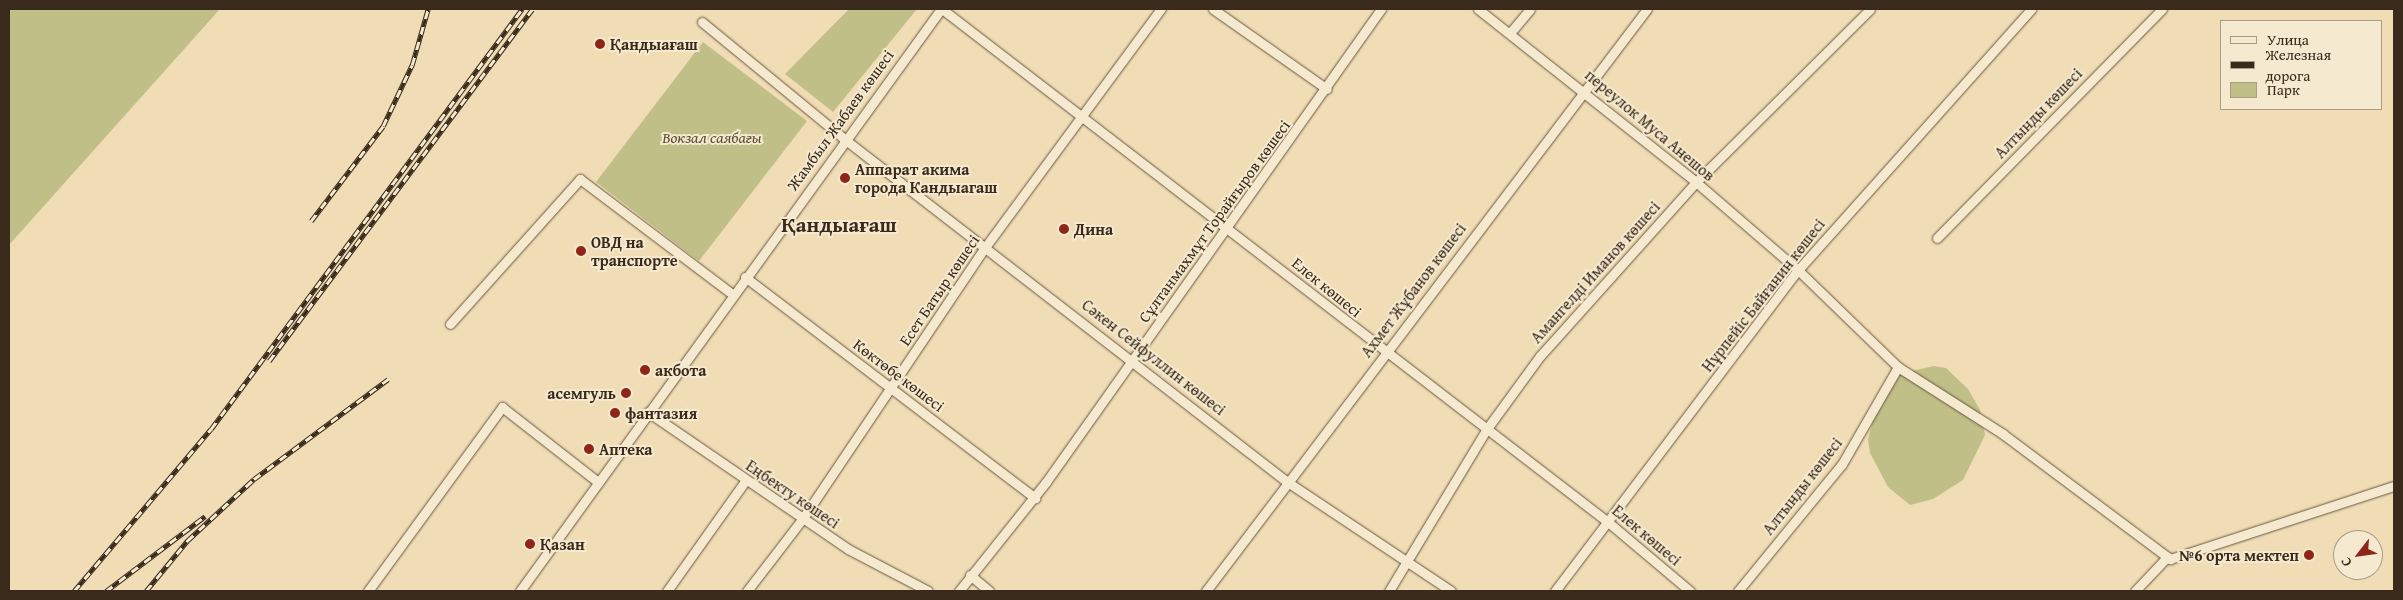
<!DOCTYPE html>
<html>
<head>
<meta charset="utf-8">
<style>
  body { margin:0 }
  #map { position:relative; width:2403px; height:600px; overflow:hidden; background:#f0ddb5; font-family:"Gentium Book Plus",serif }
  div>[style] { position:absolute }
  [style*='--x'] { left:calc(var(--x)*1px); top:calc(var(--y)*1px); width:calc(var(--w)*1px); rotate:calc(var(--a)*1deg) }
  .green>* { inset:0; background:#c1bf88 }
  .roads { filter:drop-shadow(0 0 1px #685742) drop-shadow(0 0 1px #685742) }
  .minor>* { height:9px; margin:-4.5px; padding:0 4.5px; transform-origin:4.5px; border-radius:4.5px; background:#f5e9cf }
  .rail>* { height:4.5px; margin-top:-2.25px; transform-origin:0; background:repeating-linear-gradient(90deg,#f5e9cf 0 8px,#3a2a1b 0 16px); box-sizing:border-box; border-block:1px solid #3a2a1b }
  .dots>* { width:14px; height:14px; translate:-50% -50%; box-sizing:border-box; border:2px solid #f5e9cf; border-radius:50% }
  span { translate:-50% -50%; white-space:nowrap; text-align:center; line-height:1.15; -webkit-text-stroke:4px #f5e9cf; paint-order:stroke }
  .poi-label { font-size:16px; color:#3a2a1b; font-weight:700 }
  .left { translate:0 -50%; text-align:left }
  .right { translate:-100% -50%; text-align:right }
  .street-label { font-size:16px; color:#3a2a1b }
  .park-label { font-size:16px; color:#5c4f36; font-style:italic }
  .district-label { font-size:21px; color:#3a2a1b; font-weight:700 }
  .frame { position:absolute; inset:0; border:10px solid #3a2a1b; pointer-events:none }
  .legend { position:absolute; left:2220px; top:20px; width:162px; height:90px; box-sizing:border-box; background:#f5e9cf; border:1px solid #aa9d87; margin:0; padding:6px 9px; list-style:none; font-size:15px; color:#3a2a1b }
  .legend li { display:flex; align-items:center; gap:10px; height:25px }
  .legend b { width:25px; border:1px solid #aa9d87 }
  .north { position:absolute; left:2333px; top:530px; width:50px; height:50px; box-sizing:border-box; background:#f5e9cf; border:1px solid #aa9d87; border-radius:50%; rotate:240deg; font-size:14px; font-weight:700; line-height:20px; text-align:center; color:#3a2a1b }
  .north::after { content:''; display:block; margin:auto; width:18px; height:22px; background:#8f2418; clip-path:polygon(50% 0,100% 100%,50% 72%,0 100%) }
</style>
</head>
<body>
<div id="map">
  <div class="green">
    <div style="clip-path:polygon(9px 9px,220px 9px,9px 245px)"></div>
    <div style="clip-path:polygon(849px 9px,917px 9px,833px 112px,785px 74px)"></div>
    <div style="clip-path:polygon(703px 42px,807px 121px,699px 261px,596px 182px)"></div>
    <div style="clip-path:polygon(1934px 366px,1946px 368px,1968px 389px,1980px 410px,1985px 435px,1963px 480px,1933px 499px,1910px 505px,1888px 487px,1870px 453px,1868px 439px,1874px 417px,1899px 374px)"></div>
  </div>
  <div class="roads">
    <div class="minor">
      <div style="--x:942;--y:9;--w:841;--a:37.61"></div>
      <div style="--x:1608;--y:522;--w:107;--a:40.1"></div>
      <div style="--x:1213;--y:9;--w:139;--a:35.1"></div>
      <div style="--x:1478;--y:9;--w:278;--a:38.4"></div>
      <div style="--x:1696;--y:182;--w:135;--a:40.8"></div>
      <div style="--x:1798;--y:270;--w:139;--a:44.1"></div>
      <div style="--x:1898;--y:367;--w:125;--a:32.5"></div>
      <div style="--x:2003;--y:434;--w:209;--a:36.8"></div>
      <div style="--x:2170;--y:559;--w:236;--a:-18.1"></div>
      <div style="--x:702;--y:22;--w:183;--a:39.4"></div>
      <div style="--x:843;--y:138;--w:560;--a:37.75"></div>
      <div style="--x:1286;--y:481;--w:198;--a:33.7"></div>
      <div style="--x:1510;--y:33;--w:31;--a:-50"></div>
      <div style="--x:1937;--y:238;--w:321;--a:-45.5"></div>
      <div style="--x:745;--y:277;--w:365;--a:37.3"></div>
      <div style="--x:450;--y:324;--w:195;--a:-48.1"></div>
      <div style="--x:580;--y:179;--w:191;--a:37.1"></div>
      <div style="--x:648;--y:412;--w:242;--a:34.4"></div>
      <div style="--x:848;--y:549;--w:90;--a:27.7"></div>
      <div style="--x:970;--y:575;--w:25;--a:40"></div>
      <div style="--x:368;--y:591;--w:228;--a:-53.9"></div>
      <div style="--x:502;--y:407;--w:122;--a:38"></div>
      <div style="--x:520;--y:591;--w:718;--a:-54.12"></div>
      <div style="--x:667;--y:591;--w:136;--a:-54.6"></div>
      <div style="--x:747;--y:591;--w:92;--a:-52.5"></div>
      <div style="--x:803;--y:518;--w:328;--a:-56.1"></div>
      <div style="--x:986;--y:246;--w:295;--a:-53.6"></div>
      <div style="--x:959;--y:591;--w:139;--a:-51.4"></div>
      <div style="--x:1046;--y:482;--w:580;--a:-54.69"></div>
      <div style="--x:1206;--y:591;--w:730;--a:-52.85"></div>
      <div style="--x:1389;--y:591;--w:188;--a:-58.9"></div>
      <div style="--x:1486;--y:430;--w:92;--a:-53.9"></div>
      <div style="--x:1540;--y:356;--w:234;--a:-48.1"></div>
      <div style="--x:1696;--y:182;--w:245;--a:-44.8"></div>
      <div style="--x:1555;--y:591;--w:403;--a:-52.9"></div>
      <div style="--x:1798;--y:270;--w:350;--a:-48.2"></div>
      <div style="--x:1738;--y:591;--w:164;--a:-50.7"></div>
      <div style="--x:1842;--y:464;--w:112;--a:-60"></div>
      <div style="--x:2135;--y:591;--w:47;--a:-46.7"></div>
    </div>
  </div>
  <div class="rail">
    <div style="--x:311;--y:221;--w:119;--a:-52.8"></div>
    <div style="--x:383;--y:126;--w:68;--a:-64.6"></div>
    <div style="--x:412;--y:65;--w:58;--a:-74.1"></div>
    <div style="--x:269;--y:361;--w:439;--a:-53.2"></div>
    <div style="--x:74;--y:591;--w:212;--a:-49.8"></div>
    <div style="--x:211;--y:429;--w:523;--a:-53.48"></div>
    <div style="--x:106;--y:591;--w:124;--a:-37.1"></div>
    <div style="--x:146;--y:591;--w:65;--a:-50.6"></div>
    <div style="--x:187;--y:541;--w:91;--a:-42.8"></div>
    <div style="--x:254;--y:479;--w:167;--a:-36.7"></div>
  </div>
  <div class="dots">
    <div style="left:600px;top:44px;background:#8f2418"></div>
    <div style="left:845px;top:178px;background:#8f2418"></div>
    <div style="left:1064px;top:229px;background:#8f2418"></div>
    <div style="left:581px;top:251px;background:#8f2418"></div>
    <div style="left:645px;top:370px;background:#8f2418"></div>
    <div style="left:626px;top:393px;background:#8f2418"></div>
    <div style="left:615px;top:413px;background:#8f2418"></div>
    <div style="left:589px;top:449px;background:#8f2418"></div>
    <div style="left:530px;top:544px;background:#8f2418"></div>
    <div style="left:2309px;top:555px;background:#8f2418"></div>
  </div>
  <div class="poi-label">
    <span class="left" style="left:610px;top:44px">Қандыағаш</span>
    <span class="left" style="left:855px;top:178px">Аппарат акима<br>города Кандыагаш</span>
    <span class="left" style="left:1074px;top:229px">Дина</span>
    <span class="left" style="left:591px;top:251px">ОВД на<br>транспорте</span>
    <span class="left" style="left:655px;top:370px">акбота</span>
    <span class="right" style="left:616px;top:393px">асемгуль</span>
    <span class="left" style="left:625px;top:413px">фантазия</span>
    <span class="left" style="left:599px;top:449px">Аптека</span>
    <span class="left" style="left:540px;top:544px">Қазан</span>
    <span class="right" style="left:2299px;top:555px">№6 орта мектеп</span>
  </div>
  <div class="street-label">
    <span style="left:2038px;top:113px;rotate:-46deg">Алтынды көшесі</span>
    <span style="left:840px;top:120px;rotate:-54deg">Жамбыл Жабаев көшесі</span>
    <span style="left:1650px;top:125px;rotate:40deg">переулок Муса Анешов</span>
    <span style="left:1214px;top:221px;rotate:-54deg">Сұлтанмахмұт Торайғыров көшесі</span>
    <span style="left:1595px;top:272px;rotate:-48deg">Амангелді Иманов көшесі</span>
    <span style="left:1327px;top:287px;rotate:39deg">Елек көшесі</span>
    <span style="left:939px;top:290px;rotate:-56deg">Есет Батыр көшесі</span>
    <span style="left:1413px;top:290px;rotate:-53deg">Ахмет Жұбанов көшесі</span>
    <span style="left:1763px;top:295px;rotate:-52deg">Нұрпейіс Байғанин көшесі</span>
    <span style="left:1154px;top:357px;rotate:38deg">Сәкен Сейфуллин көшесі</span>
    <span style="left:899px;top:375px;rotate:37deg">Көктөбе көшесі</span>
    <span style="left:1802px;top:486px;rotate:-52deg">Алтынды көшесі</span>
    <span style="left:793px;top:494px;rotate:34deg">Еңбекту көшесі</span>
    <span style="left:1647px;top:535px;rotate:40deg">Елек көшесі</span>
  </div>
  <div class="park-label">
    <span style="left:712px;top:137px">Вокзал саябағы</span>
  </div>
  <div class="district-label">
    <span style="left:839px;top:225px">Қандыағаш</span>
  </div>
  <div class="frame"></div>
  <ul class="legend">
  <li><b style="height:6px;background:#f5e9cf"></b>Улица</li>
  <li><b style="height:6px;background:#3a2a1b"></b>Железная дорога</li>
  <li><b style="height:14px;background:#c1bf88"></b>Парк</li>
  </ul>
  <div class="north">С</div>
</div>
</body>
</html>
